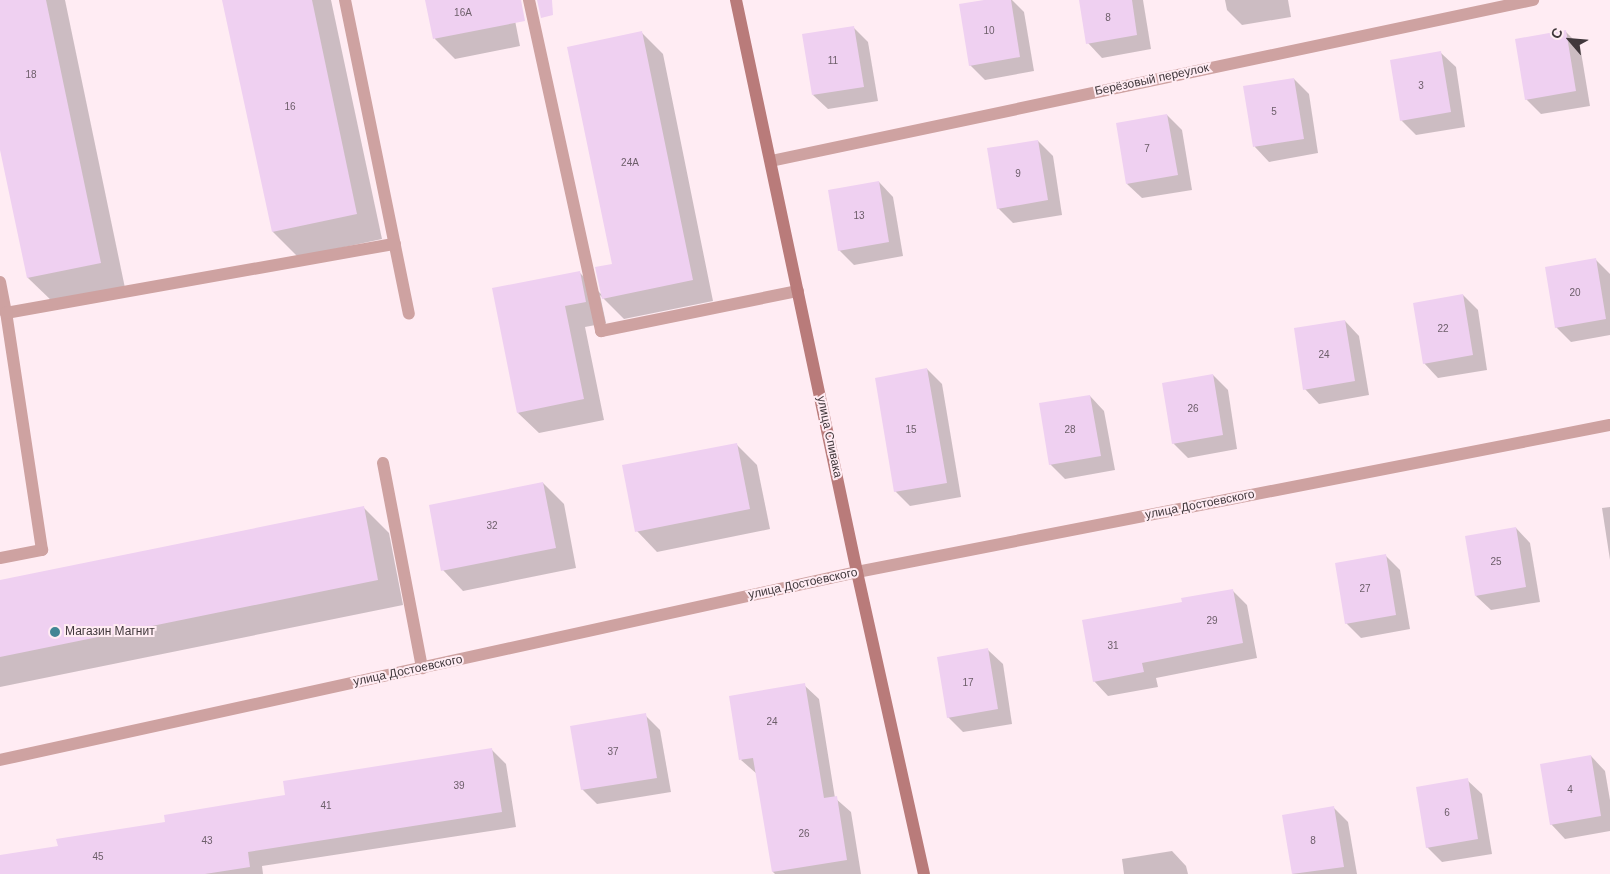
<!DOCTYPE html>
<html>
<head>
<meta charset="utf-8">
<style>
  body { margin:0 }
  #map { position:relative; width:1610px; height:874px; overflow:hidden; background:#ffecf3; font-family:Helvetica,sans-serif }
  div>[style] { position:absolute }
  [style*='--x'] { left:calc(var(--x)*1px); top:calc(var(--y)*1px); width:calc(var(--w)*1px); rotate:calc(var(--a)*1deg) }
  .shadow>* { inset:0; background:#0003 }
  .building>* { inset:0; background:#efd0f1 }
  .lane>* { height:12px; margin:-6px; padding:0 6px; transform-origin:6px; border-radius:6px; background:#cea2a1 }
  .street>* { height:12px; margin:-6px; padding:0 6px; transform-origin:6px; border-radius:6px; background:#cea2a1 }
  .secondary>* { height:12px; margin:-6px; padding:0 6px; transform-origin:6px; border-radius:6px; background:#b97b7a }
  .dots>* { width:14px; height:14px; translate:-50% -50%; box-sizing:border-box; border:2px solid #ffecf3; border-radius:50% }
  span { translate:-50% -50%; white-space:nowrap; text-align:center; line-height:1.15; -webkit-text-stroke:4px #ffecf3; paint-order:stroke }
  .number-label { font-size:10px; color:#6c5e69 }
  .number-label span { -webkit-text-stroke-width:0 }
  .street-label { font-size:12px; color:#41383c }
  .poi-label { font-size:12px; color:#41383c }
  .left { translate:0 -50%; text-align:left }
  .north { position:absolute; left:1545px; top:15px; width:50px; height:50px; -webkit-text-stroke:4px #ffecf3; paint-order:stroke; rotate:297deg; font-size:14px; font-weight:700; line-height:20px; text-align:center; color:#41383c }
  .north::after { content:''; display:block; margin:auto; width:18px; height:22px; background:#41383c; clip-path:polygon(50% 0,100% 100%,50% 72%,0 100%) }
</style>
</head>
<body>
<div id="map">
  <div class="shadow">
    <div style="clip-path:polygon(0 0,65px 0,125px 288px,54px 303px,28px 278px,0 144px)"></div>
    <div style="clip-path:polygon(223px 0,331px 0,382px 239px,298px 257px,273px 232px)"></div>
    <div style="clip-path:polygon(427px 0,511px 0,520px 46px,455px 59px,435px 39px)"></div>
    <div style="clip-path:polygon(992px 0,1012px 0,1024px 12px,1034px 71px,985px 80px,970px 65px)"></div>
    <div style="clip-path:polygon(1081px 0,1143px 0,1151px 49px,1102px 58px,1088px 43px)"></div>
    <div style="clip-path:polygon(1225px 0,1288px 0,1291px 17px,1242px 25px,1227px 10px)"></div>
    <div style="clip-path:polygon(853px 27px,868px 42px,878px 101px,828px 109px,813px 95px)"></div>
    <div style="clip-path:polygon(1565px 31px,1580px 46px,1590px 106px,1541px 114px,1526px 99px)"></div>
    <div style="clip-path:polygon(642px 33px,663px 54px,713px 301px,624px 319px,600px 295px,606px 323px,585px 327px,604px 420px,539px 433px,518px 413px,579px 272px,603px 296px,613px 265px)"></div>
    <div style="clip-path:polygon(1441px 53px,1456px 67px,1465px 127px,1416px 135px,1401px 120px)"></div>
    <div style="clip-path:polygon(1294px 79px,1309px 94px,1318px 153px,1269px 162px,1255px 147px,1245px 87px)"></div>
    <div style="clip-path:polygon(1167px 115px,1182px 130px,1192px 190px,1142px 198px,1127px 184px)"></div>
    <div style="clip-path:polygon(1038px 141px,1053px 156px,1062px 215px,1013px 223px,998px 208px)"></div>
    <div style="clip-path:polygon(879px 182px,893px 197px,903px 256px,854px 265px,839px 250px)"></div>
    <div style="clip-path:polygon(1596px 260px,1610px 274px,1610px 335px,1571px 342px,1556px 327px)"></div>
    <div style="clip-path:polygon(1463px 295px,1478px 310px,1487px 370px,1438px 378px,1424px 363px)"></div>
    <div style="clip-path:polygon(1345px 321px,1359px 336px,1369px 395px,1319px 404px,1305px 389px)"></div>
    <div style="clip-path:polygon(927px 369px,942px 384px,961px 497px,910px 506px,895px 491px)"></div>
    <div style="clip-path:polygon(1213px 375px,1228px 390px,1237px 449px,1188px 458px,1173px 443px)"></div>
    <div style="clip-path:polygon(1090px 396px,1104px 411px,1115px 470px,1065px 479px,1050px 464px)"></div>
    <div style="clip-path:polygon(736px 444px,757px 465px,770px 529px,657px 552px,637px 531px)"></div>
    <div style="clip-path:polygon(543px 483px,564px 504px,576px 568px,463px 591px,443px 570px)"></div>
    <div style="clip-path:polygon(363px 507px,389px 533px,403px 605px,0 687px,0 581px)"></div>
    <div style="clip-path:polygon(1610px 507px,1610px 560px,1602px 508px)"></div>
    <div style="clip-path:polygon(1516px 528px,1530px 543px,1540px 602px,1491px 610px,1476px 596px)"></div>
    <div style="clip-path:polygon(1385px 555px,1400px 570px,1410px 629px,1361px 638px,1346px 623px)"></div>
    <div style="clip-path:polygon(1232px 590px,1247px 605px,1257px 658px,1156px 678px,1158px 687px,1108px 696px,1094px 681px,1184px 603px)"></div>
    <div style="clip-path:polygon(988px 650px,1003px 664px,1012px 724px,963px 732px,948px 717px)"></div>
    <div style="clip-path:polygon(804px 685px,819px 699px,835px 798px,851px 812px,861px 874px,775px 874px,773px 872px,757px 774px,741px 760px)"></div>
    <div style="clip-path:polygon(645px 715px,660px 730px,671px 792px,597px 804px,582px 789px)"></div>
    <div style="clip-path:polygon(492px 750px,506px 764px,516px 827px,262px 866px,263px 874px,0 874px,0 857px,59px 847px)"></div>
    <div style="clip-path:polygon(1591px 756px,1605px 771px,1610px 800px,1610px 831px,1565px 839px,1551px 824px)"></div>
    <div style="clip-path:polygon(1467px 780px,1482px 794px,1492px 854px,1442px 862px,1427px 847px)"></div>
    <div style="clip-path:polygon(1334px 808px,1348px 822px,1357px 874px,1293px 874px,1284px 816px)"></div>
    <div style="clip-path:polygon(1172px 851px,1186px 866px,1188px 874px,1124px 874px,1122px 859px)"></div>
  </div>
  <div class="building">
    <div style="clip-path:polygon(0 0,46px 0,101px 263px,27px 278px,0 150px)"></div>
    <div style="clip-path:polygon(222px 0,312px 0,357px 214px,272px 232px)"></div>
    <div style="clip-path:polygon(425px 0,521px 0,525px 21px,433px 39px)"></div>
    <div style="clip-path:polygon(537px 0,552px 0,553px 15px,541px 18px)"></div>
    <div style="clip-path:polygon(984px 0,1011px 0,1020px 57px,969px 66px,959px 4px)"></div>
    <div style="clip-path:polygon(1079px 0,1132px 0,1137px 35px,1086px 44px)"></div>
    <div style="clip-path:polygon(854px 26px,864px 87px,812px 95px,802px 34px)"></div>
    <div style="clip-path:polygon(1566px 30px,1576px 91px,1525px 100px,1515px 39px)"></div>
    <div style="clip-path:polygon(642px 31px,693px 280px,602px 299px,595px 267px,612px 264px,567px 47px)"></div>
    <div style="clip-path:polygon(1441px 51px,1451px 112px,1400px 121px,1390px 60px)"></div>
    <div style="clip-path:polygon(1294px 78px,1304px 139px,1253px 147px,1243px 86px)"></div>
    <div style="clip-path:polygon(1167px 114px,1178px 175px,1126px 184px,1116px 123px)"></div>
    <div style="clip-path:polygon(1038px 140px,1048px 200px,997px 209px,987px 148px)"></div>
    <div style="clip-path:polygon(879px 181px,889px 242px,838px 251px,828px 190px)"></div>
    <div style="clip-path:polygon(1596px 258px,1606px 319px,1555px 328px,1545px 267px)"></div>
    <div style="clip-path:polygon(580px 271px,586px 302px,565px 306px,584px 399px,517px 413px,492px 288px)"></div>
    <div style="clip-path:polygon(1463px 294px,1473px 355px,1423px 364px,1413px 303px)"></div>
    <div style="clip-path:polygon(1345px 320px,1355px 381px,1303px 390px,1294px 328px)"></div>
    <div style="clip-path:polygon(927px 368px,947px 483px,894px 492px,875px 378px)"></div>
    <div style="clip-path:polygon(1213px 374px,1223px 435px,1172px 444px,1162px 383px)"></div>
    <div style="clip-path:polygon(1090px 395px,1101px 456px,1049px 465px,1039px 403px)"></div>
    <div style="clip-path:polygon(737px 443px,750px 509px,635px 532px,622px 465px)"></div>
    <div style="clip-path:polygon(543px 482px,556px 548px,441px 571px,429px 505px)"></div>
    <div style="clip-path:polygon(364px 506px,378px 580px,0 657px,0 580px)"></div>
    <div style="clip-path:polygon(1516px 527px,1526px 587px,1475px 596px,1465px 536px)"></div>
    <div style="clip-path:polygon(1386px 554px,1396px 615px,1345px 624px,1335px 563px)"></div>
    <div style="clip-path:polygon(1233px 589px,1243px 643px,1142px 663px,1144px 672px,1093px 682px,1082px 620px,1182px 602px,1181px 598px)"></div>
    <div style="clip-path:polygon(988px 648px,998px 709px,947px 718px,937px 657px)"></div>
    <div style="clip-path:polygon(805px 683px,824px 798px,837px 796px,847px 860px,772px 872px,753px 758px,739px 760px,729px 696px)"></div>
    <div style="clip-path:polygon(646px 713px,657px 778px,581px 790px,570px 726px)"></div>
    <div style="clip-path:polygon(492px 748px,502px 812px,248px 852px,250px 867px,205px 874px,0 874px,0 855px,58px 846px,56px 839px,165px 822px,164px 815px,285px 795px,283px 781px)"></div>
    <div style="clip-path:polygon(1591px 755px,1601px 816px,1550px 825px,1540px 764px)"></div>
    <div style="clip-path:polygon(1468px 778px,1478px 839px,1426px 848px,1416px 787px)"></div>
    <div style="clip-path:polygon(1334px 806px,1344px 867px,1292px 874px,1282px 815px)"></div>
  </div>
  <div class="lane">
    <div style="--x:345;--y:0;--w:320;--a:78.5"></div>
    <div style="--x:529;--y:0;--w:339;--a:77.7"></div>
    <div style="--x:601;--y:331;--w:201;--a:-11.5"></div>
    <div style="--x:0;--y:282;--w:32;--a:79"></div>
    <div style="--x:383;--y:463;--w:209;--a:79.2"></div>
    <div style="--x:0;--y:558;--w:43;--a:-10.8"></div>
    <div style="--x:42;--y:550;--w:240;--a:-98.6"></div>
    <div style="--x:6;--y:313;--w:395;--a:-10.1"></div>
  </div>
  <div class="street">
    <div style="--x:771;--y:161;--w:779;--a:-11.93"></div>
    <div style="--x:0;--y:760;--w:877;--a:-12.37"></div>
    <div style="--x:857;--y:572;--w:767;--a:-11.05"></div>
  </div>
  <div class="secondary">
    <div style="--x:736;--y:0;--w:585;--a:78.06"></div>
    <div style="--x:857;--y:572;--w:309;--a:77.5"></div>
  </div>
  <div class="dots">
    <div style="left:55px;top:632px;background:#428694"></div>
  </div>
  <div class="number-label">
    <span style="left:463px;top:13px">16А</span>
    <span style="left:1108px;top:18px">8</span>
    <span style="left:989px;top:31px">10</span>
    <span style="left:833px;top:61px">11</span>
    <span style="left:31px;top:75px">18</span>
    <span style="left:1421px;top:86px">3</span>
    <span style="left:290px;top:107px">16</span>
    <span style="left:1274px;top:112px">5</span>
    <span style="left:1147px;top:149px">7</span>
    <span style="left:630px;top:163px">24А</span>
    <span style="left:1018px;top:174px">9</span>
    <span style="left:859px;top:216px">13</span>
    <span style="left:1575px;top:293px">20</span>
    <span style="left:1443px;top:329px">22</span>
    <span style="left:1324px;top:355px">24</span>
    <span style="left:1193px;top:409px">26</span>
    <span style="left:911px;top:430px">15</span>
    <span style="left:1070px;top:430px">28</span>
    <span style="left:492px;top:526px">32</span>
    <span style="left:1496px;top:562px">25</span>
    <span style="left:1365px;top:589px">27</span>
    <span style="left:1212px;top:621px">29</span>
    <span style="left:1113px;top:646px">31</span>
    <span style="left:968px;top:683px">17</span>
    <span style="left:772px;top:722px">24</span>
    <span style="left:613px;top:752px">37</span>
    <span style="left:459px;top:786px">39</span>
    <span style="left:1570px;top:790px">4</span>
    <span style="left:326px;top:806px">41</span>
    <span style="left:1447px;top:813px">6</span>
    <span style="left:804px;top:834px">26</span>
    <span style="left:207px;top:841px">43</span>
    <span style="left:1313px;top:841px">8</span>
    <span style="left:98px;top:857px">45</span>
  </div>
  <div class="street-label">
    <span style="left:1152px;top:80px;rotate:-12deg">Берёзовый переулок</span>
    <span style="left:829px;top:437px;rotate:78deg">улица Спивака</span>
    <span style="left:1200px;top:505px;rotate:-11deg">улица Достоевского</span>
    <span style="left:803px;top:584px;rotate:-12deg">улица Достоевского</span>
    <span style="left:408px;top:671px;rotate:-12deg">улица Достоевского</span>
  </div>
  <div class="poi-label">
    <span class="left" style="left:65px;top:632px">Магазин Магнит</span>
  </div>
  <div class="north">С</div>
</div>
</body>
</html>
